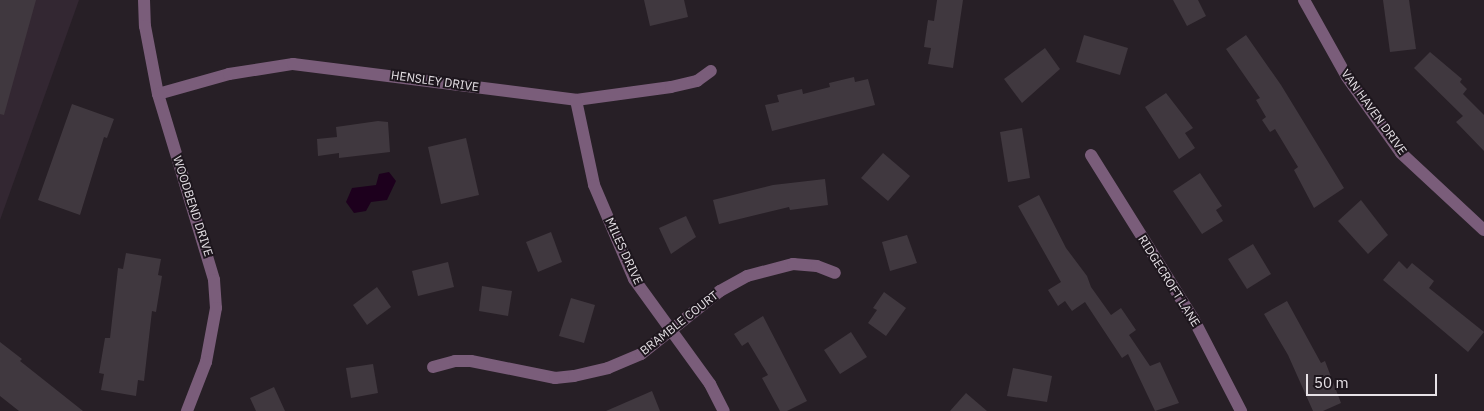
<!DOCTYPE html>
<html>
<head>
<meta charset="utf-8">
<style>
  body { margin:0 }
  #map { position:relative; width:1484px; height:411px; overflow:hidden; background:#271f26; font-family:"IBM Plex Sans",sans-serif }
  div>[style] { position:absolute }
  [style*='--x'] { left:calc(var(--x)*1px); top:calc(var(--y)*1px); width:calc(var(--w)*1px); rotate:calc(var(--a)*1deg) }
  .built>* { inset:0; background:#332732 }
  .water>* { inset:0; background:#1d001d }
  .building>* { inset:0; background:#40383f }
  .minor>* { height:12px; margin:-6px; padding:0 6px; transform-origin:6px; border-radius:6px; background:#7a5d7a }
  span { translate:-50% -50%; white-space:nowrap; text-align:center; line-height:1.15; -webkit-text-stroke:4px #1d161d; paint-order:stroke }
  .street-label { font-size:12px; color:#e6e1e6 }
  .scale { position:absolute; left:1306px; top:374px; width:131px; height:22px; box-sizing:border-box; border:2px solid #e6e1e6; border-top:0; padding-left:6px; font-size:15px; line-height:18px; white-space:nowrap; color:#e6e1e6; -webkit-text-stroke:4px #1d161d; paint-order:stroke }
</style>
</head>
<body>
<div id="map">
  <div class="built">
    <div style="clip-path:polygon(0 0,79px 0,0 220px)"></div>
  </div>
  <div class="water">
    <div style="clip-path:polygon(389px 172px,396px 181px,387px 200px,371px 202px,366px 211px,354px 213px,346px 202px,352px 188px,376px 185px,379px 174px)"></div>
  </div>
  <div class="building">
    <div style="clip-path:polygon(0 0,36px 0,4px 115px,0 114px)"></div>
    <div style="clip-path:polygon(644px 0,684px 0,688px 17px,650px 26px)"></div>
    <div style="clip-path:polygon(937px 0,963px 0,953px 68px,928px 64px,931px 48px,924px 47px,928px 20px,934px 21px)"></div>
    <div style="clip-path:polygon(1173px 0,1198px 0,1206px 16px,1187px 26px)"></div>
    <div style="clip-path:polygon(1383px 0,1409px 0,1416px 49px,1390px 52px)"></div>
    <div style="clip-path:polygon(1084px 35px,1128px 48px,1120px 75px,1076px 62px)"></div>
    <div style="clip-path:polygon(1246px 35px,1281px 85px,1344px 188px,1314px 208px,1294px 170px,1298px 167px,1275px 129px,1270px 132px,1262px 120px,1266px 117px,1256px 100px,1260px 98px,1226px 49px)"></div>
    <div style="clip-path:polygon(1045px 48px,1060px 69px,1022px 103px,1004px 79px)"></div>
    <div style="clip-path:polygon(1430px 52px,1462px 79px,1460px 82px,1467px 89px,1463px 94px,1484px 115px,1484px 151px,1456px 122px,1463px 116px,1414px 68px)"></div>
    <div style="clip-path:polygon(854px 77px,855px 82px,868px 79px,875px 105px,772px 131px,765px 105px,779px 102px,777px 95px,802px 89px,803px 94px,830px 87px,829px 83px)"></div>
    <div style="clip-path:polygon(1166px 93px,1193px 128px,1185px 133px,1195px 148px,1179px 159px,1145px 107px)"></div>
    <div style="clip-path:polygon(72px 104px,114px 119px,107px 138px,104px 137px,80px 215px,38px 200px)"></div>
    <div style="clip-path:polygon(378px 121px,388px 122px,390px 152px,339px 158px,339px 153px,318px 156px,317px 139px,337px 137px,336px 127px)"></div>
    <div style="clip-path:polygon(1022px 128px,1030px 178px,1008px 182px,1000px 132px)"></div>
    <div style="clip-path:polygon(466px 138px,479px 195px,441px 204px,428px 147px)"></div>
    <div style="clip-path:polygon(883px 153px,910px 176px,888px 201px,861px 178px)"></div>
    <div style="clip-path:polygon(1200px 173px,1222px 206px,1216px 210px,1223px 221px,1202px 234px,1173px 191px)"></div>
    <div style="clip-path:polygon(825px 179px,828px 205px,790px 210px,789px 207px,719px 224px,713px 200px,773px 185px)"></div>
    <div style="clip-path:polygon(1039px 195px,1066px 248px,1087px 276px,1091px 287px,1111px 315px,1121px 308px,1136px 330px,1129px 335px,1150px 366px,1160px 362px,1179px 403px,1155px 411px,1128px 354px,1122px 358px,1085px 302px,1072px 311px,1065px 301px,1058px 306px,1048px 290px,1061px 282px,1018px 206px)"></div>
    <div style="clip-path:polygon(1361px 200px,1388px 235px,1368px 254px,1338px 221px)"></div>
    <div style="clip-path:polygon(686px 216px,696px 237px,671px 254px,659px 228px)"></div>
    <div style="clip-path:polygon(551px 232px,562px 262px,538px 272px,526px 242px)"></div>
    <div style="clip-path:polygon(907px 235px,917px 263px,890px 271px,882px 242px)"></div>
    <div style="clip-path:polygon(1253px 244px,1271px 274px,1247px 289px,1228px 259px)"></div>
    <div style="clip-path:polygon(126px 253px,161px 259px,158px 275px,162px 276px,156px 312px,152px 311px,144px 381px,138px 380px,136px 396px,101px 390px,104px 374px,99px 373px,105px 338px,110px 338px,118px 268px,123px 269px)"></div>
    <div style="clip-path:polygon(1399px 261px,1407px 269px,1412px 263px,1434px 281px,1429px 288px,1484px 332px,1468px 352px,1383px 280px)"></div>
    <div style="clip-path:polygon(448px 262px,454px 287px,418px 296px,412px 271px)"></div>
    <div style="clip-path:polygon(482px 286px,512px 291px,508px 316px,479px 311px)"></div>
    <div style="clip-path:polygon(377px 287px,391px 307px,367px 325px,353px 305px)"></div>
    <div style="clip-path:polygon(884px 292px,906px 308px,886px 336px,868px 323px,877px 310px,873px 308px)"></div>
    <div style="clip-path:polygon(571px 298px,595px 305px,584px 343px,559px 336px)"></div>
    <div style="clip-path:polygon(1287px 301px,1321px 363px,1325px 361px,1341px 403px,1323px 411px,1313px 411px,1288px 355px,1264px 314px)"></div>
    <div style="clip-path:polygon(763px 316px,807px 401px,787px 411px,780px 411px,762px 378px,768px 375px,748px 342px,742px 346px,734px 334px)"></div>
    <div style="clip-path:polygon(851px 332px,867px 357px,840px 374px,824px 350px)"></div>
    <div style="clip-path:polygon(0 342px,22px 359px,20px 361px,83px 411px,19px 411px,0 396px)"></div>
    <div style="clip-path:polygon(373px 364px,378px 393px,351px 398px,346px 368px)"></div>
    <div style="clip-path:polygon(1013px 368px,1052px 376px,1047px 402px,1007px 396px)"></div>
    <div style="clip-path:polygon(274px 387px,285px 411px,256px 411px,250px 398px)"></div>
    <div style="clip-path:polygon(652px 391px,660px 411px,606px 411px)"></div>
    <div style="clip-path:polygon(966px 393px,987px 411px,950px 411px)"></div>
  </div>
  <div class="minor">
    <div style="--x:144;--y:0;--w:26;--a:88"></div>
    <div style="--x:145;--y:26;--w:69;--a:79.2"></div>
    <div style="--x:158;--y:94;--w:194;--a:73.2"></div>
    <div style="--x:214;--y:280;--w:28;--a:86"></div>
    <div style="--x:216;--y:308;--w:55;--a:100.5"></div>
    <div style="--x:206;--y:362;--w:53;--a:111.2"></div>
    <div style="--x:1304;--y:0;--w:88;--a:60.8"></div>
    <div style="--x:1347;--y:77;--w:93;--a:54.6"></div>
    <div style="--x:1401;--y:153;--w:113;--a:42.9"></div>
    <div style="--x:158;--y:94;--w:74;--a:-15.7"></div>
    <div style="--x:229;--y:74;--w:65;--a:-8.9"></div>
    <div style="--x:293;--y:64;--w:285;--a:7.2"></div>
    <div style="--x:576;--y:100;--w:96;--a:-7.8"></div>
    <div style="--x:671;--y:87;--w:27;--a:-13"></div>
    <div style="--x:697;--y:81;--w:17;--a:-36"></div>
    <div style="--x:576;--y:100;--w:87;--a:78"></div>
    <div style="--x:594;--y:185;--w:102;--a:66.9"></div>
    <div style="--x:634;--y:279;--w:130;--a:54.1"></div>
    <div style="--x:710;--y:384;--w:30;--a:63"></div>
    <div style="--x:1091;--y:155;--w:192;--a:58"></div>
    <div style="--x:1193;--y:318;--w:105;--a:62.7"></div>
    <div style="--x:433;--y:367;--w:23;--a:-15"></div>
    <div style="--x:455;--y:361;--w:16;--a:0"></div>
    <div style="--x:471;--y:361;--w:86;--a:11.4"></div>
    <div style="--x:555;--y:378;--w:19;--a:-6"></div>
    <div style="--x:574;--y:376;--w:35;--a:-13"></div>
    <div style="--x:608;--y:368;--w:36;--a:-23"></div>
    <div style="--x:641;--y:354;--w:101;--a:-38.6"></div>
    <div style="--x:720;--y:291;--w:31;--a:-29"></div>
    <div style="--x:747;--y:276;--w:48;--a:-14.6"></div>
    <div style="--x:793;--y:264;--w:24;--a:5"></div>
    <div style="--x:817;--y:266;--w:19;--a:21"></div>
  </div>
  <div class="street-label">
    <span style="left:435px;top:81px;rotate:8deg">HENSLEY DRIVE</span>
    <span style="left:1374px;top:112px;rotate:54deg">VAN HAVEN DRIVE</span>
    <span style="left:193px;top:206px;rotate:72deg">WOODBEND DRIVE</span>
    <span style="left:624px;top:251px;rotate:65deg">MILES DRIVE</span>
    <span style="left:1169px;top:281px;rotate:58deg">RIDGECROFT LANE</span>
    <span style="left:679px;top:323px;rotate:-38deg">BRAMBLE COURT</span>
  </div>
  <div class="scale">50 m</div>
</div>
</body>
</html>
